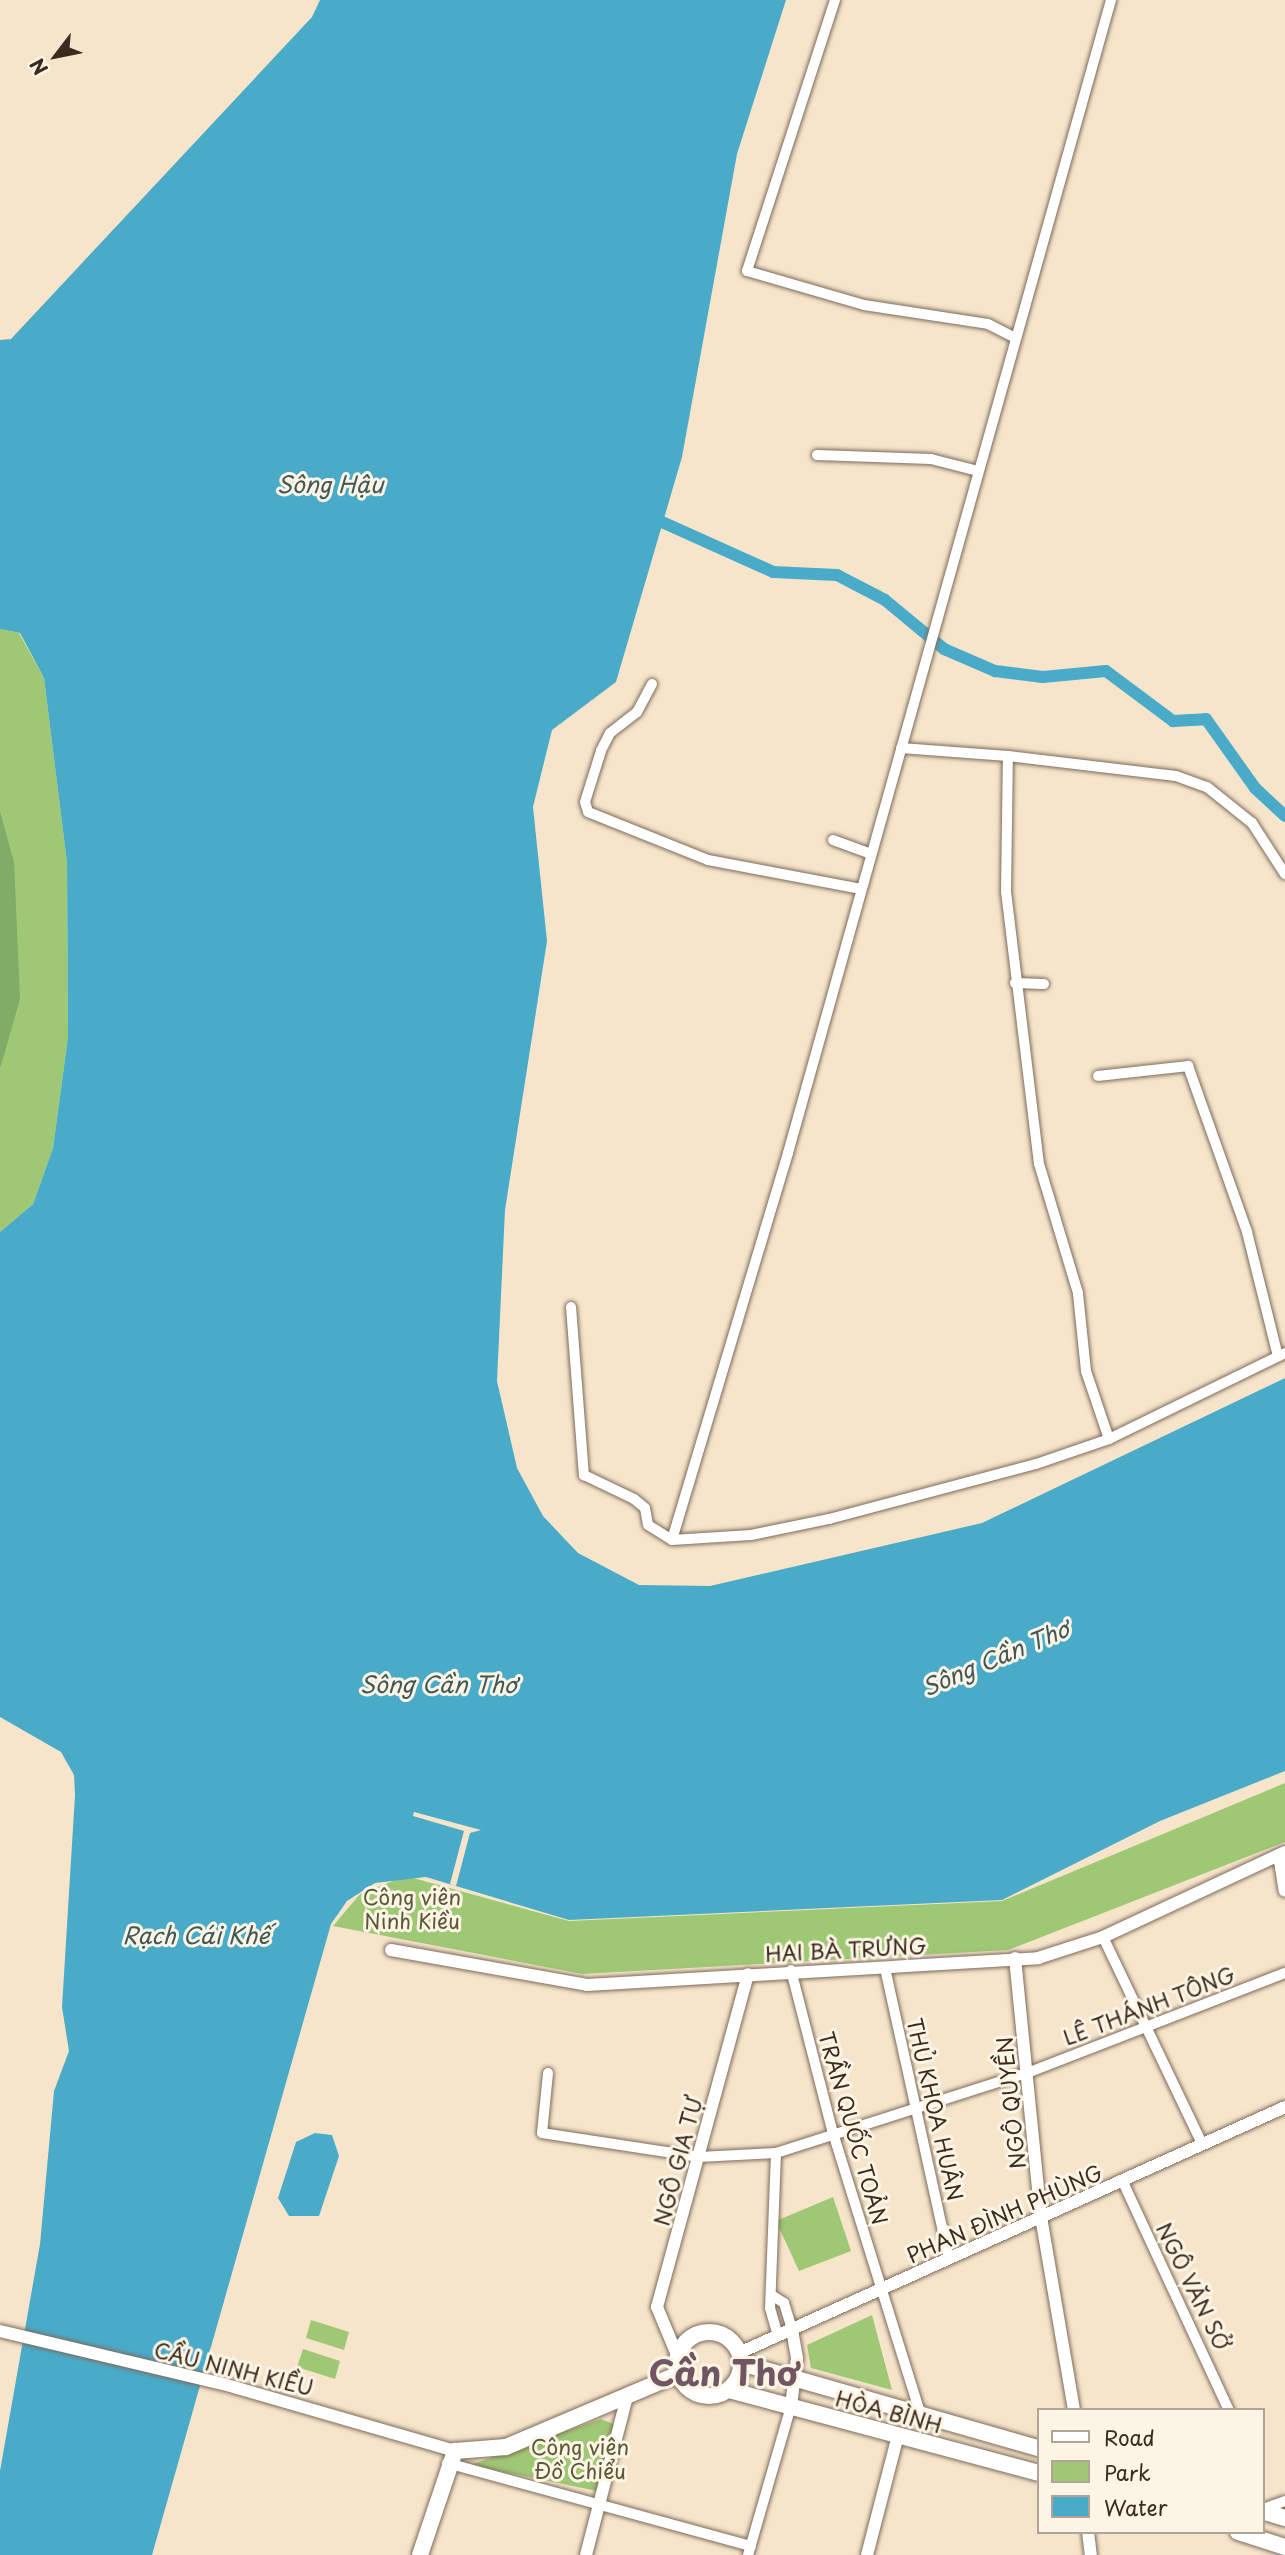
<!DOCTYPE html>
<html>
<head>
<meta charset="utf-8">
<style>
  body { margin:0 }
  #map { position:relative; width:1285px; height:2555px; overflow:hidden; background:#f7e5cb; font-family:"Playpen Sans",sans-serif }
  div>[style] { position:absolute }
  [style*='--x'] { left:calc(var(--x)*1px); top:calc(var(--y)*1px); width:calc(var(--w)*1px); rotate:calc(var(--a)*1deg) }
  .green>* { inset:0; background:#9fc874 }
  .forest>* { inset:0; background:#7fac66 }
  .water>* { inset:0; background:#4aabc9 }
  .pier>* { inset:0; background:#f7e5cb }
  .canal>* { height:12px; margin:-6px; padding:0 6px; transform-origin:6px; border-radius:6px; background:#4aabc9 }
  .roads { filter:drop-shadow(0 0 2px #7d6b5b) drop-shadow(0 0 2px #7d6b5b) }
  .minor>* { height:10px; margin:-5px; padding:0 5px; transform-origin:5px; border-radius:5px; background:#fff }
  .tertiary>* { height:12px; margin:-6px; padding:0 6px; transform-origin:6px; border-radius:6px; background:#fff }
  .primary>* { height:16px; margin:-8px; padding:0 8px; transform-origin:8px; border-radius:8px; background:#fff }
  .primary>.ring { margin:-8px; padding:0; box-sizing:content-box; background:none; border:16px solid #fff; border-radius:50% }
  span { translate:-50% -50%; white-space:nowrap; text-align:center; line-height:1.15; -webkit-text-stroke:6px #fcf5e5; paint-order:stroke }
  .park-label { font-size:21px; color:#595938 }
  .street-label { font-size:21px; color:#3b2a1e }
  .water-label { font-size:23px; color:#40575a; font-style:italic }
  .town-label { font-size:35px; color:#705563; font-weight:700 }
  .legend { position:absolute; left:1037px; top:2408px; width:228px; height:126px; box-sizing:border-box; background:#fcf5e5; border:2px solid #afa495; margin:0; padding:9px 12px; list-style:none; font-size:21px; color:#3b2a1e }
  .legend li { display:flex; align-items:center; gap:14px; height:35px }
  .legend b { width:35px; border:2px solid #afa495 }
  .north { position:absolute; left:21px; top:21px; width:70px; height:70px; -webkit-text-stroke:5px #fcf5e5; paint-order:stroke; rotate:238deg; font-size:19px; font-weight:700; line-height:28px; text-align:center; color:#3b2a1e }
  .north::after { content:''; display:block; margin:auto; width:24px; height:32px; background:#3b2a1e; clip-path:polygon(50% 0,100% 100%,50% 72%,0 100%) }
</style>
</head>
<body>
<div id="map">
  <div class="green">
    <div style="clip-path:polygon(0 629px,19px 633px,44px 678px,67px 863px,68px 1037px,53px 1148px,33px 1204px,0 1232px,0 1069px,8px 1035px,14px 861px,0 810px)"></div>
    <div style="clip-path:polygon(1285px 1783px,1285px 1842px,1008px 1950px,582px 1974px,333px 1926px,360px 1894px,406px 1876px,569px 1921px,1002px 1901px)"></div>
    <div style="clip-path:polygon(833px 2197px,851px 2251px,799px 2271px,776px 2221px)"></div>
    <div style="clip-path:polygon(872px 2315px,892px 2390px,811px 2368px,807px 2345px)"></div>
    <div style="clip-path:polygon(311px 2320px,349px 2332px,344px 2350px,306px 2338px)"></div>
    <div style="clip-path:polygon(303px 2349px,340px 2361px,335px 2379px,297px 2367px)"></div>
    <div style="clip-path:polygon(601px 2419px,618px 2426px,597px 2491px,470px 2465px)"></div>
  </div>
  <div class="forest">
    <div style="clip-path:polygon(0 810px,14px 861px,20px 999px,0 1069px)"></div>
  </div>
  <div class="water">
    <div style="clip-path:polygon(320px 0,786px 0,737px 154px,682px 457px,616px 682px,552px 730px,533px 807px,547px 941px,505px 1210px,497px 1381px,517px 1468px,543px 1516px,578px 1553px,639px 1585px,710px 1586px,982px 1523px,1285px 1378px,1285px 1771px,1160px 1821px,1002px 1900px,569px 1920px,426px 1877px,375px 1883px,347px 1901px,331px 1924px,152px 2555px,0 2555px,0 2471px,40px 2244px,54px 2091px,69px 2051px,62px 2007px,75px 1795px,74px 1775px,61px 1752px,0 1717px,0 1232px,33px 1204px,53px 1148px,68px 1037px,67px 863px,44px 678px,20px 633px,0 629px,0 340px,11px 339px,312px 17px)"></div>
    <div style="clip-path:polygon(315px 2133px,332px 2135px,339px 2156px,319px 2216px,289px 2216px,278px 2198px,296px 2142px)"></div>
  </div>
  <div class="pier">
    <div style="clip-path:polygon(414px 1812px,481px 1830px,470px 1833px,456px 1886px,450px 1884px,464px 1831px,413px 1816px)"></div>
  </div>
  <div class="canal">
    <div style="--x:662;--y:522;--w:122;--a:24.2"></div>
    <div style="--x:773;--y:572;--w:64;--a:2.7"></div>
    <div style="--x:837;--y:575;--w:54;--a:27.5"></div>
    <div style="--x:885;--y:600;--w:77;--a:39.7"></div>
    <div style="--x:944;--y:649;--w:56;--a:23.3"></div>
    <div style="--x:995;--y:671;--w:48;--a:7.1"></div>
    <div style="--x:1043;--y:677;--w:63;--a:-5.4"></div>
    <div style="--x:1106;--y:671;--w:84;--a:36.7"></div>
    <div style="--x:1173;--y:721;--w:33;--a:-3"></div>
    <div style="--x:1206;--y:719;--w:85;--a:54.6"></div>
    <div style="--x:1255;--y:788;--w:41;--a:43"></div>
  </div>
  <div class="roads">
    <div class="minor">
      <div style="--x:835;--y:0;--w:285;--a:108"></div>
      <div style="--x:747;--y:271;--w:122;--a:16.2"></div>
      <div style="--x:864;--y:305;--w:125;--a:8.7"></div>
      <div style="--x:988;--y:324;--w:30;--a:27"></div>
      <div style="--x:1111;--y:0;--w:1197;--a:105.65"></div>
      <div style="--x:788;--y:1153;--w:404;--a:106.7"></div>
      <div style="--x:672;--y:1540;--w:79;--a:-3.6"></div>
      <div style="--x:751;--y:1535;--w:80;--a:-11.6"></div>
      <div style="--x:829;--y:1519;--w:214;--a:-14.9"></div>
      <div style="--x:1036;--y:1464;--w:77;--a:-18.9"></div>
      <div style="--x:1109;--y:1439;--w:196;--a:-26"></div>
      <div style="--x:817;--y:455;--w:114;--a:2"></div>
      <div style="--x:931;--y:459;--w:49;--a:14.3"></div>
      <div style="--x:652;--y:684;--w:32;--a:118"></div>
      <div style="--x:637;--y:712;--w:34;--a:142"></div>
      <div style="--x:610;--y:733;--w:20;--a:117"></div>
      <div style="--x:601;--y:751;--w:53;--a:107.4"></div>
      <div style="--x:585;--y:802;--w:10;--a:73"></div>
      <div style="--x:588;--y:812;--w:129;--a:21.8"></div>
      <div style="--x:708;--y:860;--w:156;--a:10.7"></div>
      <div style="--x:901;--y:748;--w:107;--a:4.3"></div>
      <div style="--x:833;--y:840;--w:40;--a:20.2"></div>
      <div style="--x:1015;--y:983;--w:29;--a:2"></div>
      <div style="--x:1098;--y:1076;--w:91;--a:-6.3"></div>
      <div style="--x:1188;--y:1066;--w:176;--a:70.4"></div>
      <div style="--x:1247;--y:1232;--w:128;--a:76"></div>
      <div style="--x:571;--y:1307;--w:169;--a:85.6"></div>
      <div style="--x:584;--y:1475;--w:55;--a:25.6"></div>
      <div style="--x:634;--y:1499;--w:14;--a:39"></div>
      <div style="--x:645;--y:1508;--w:17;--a:80"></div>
      <div style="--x:648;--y:1525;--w:28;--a:32"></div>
      <div style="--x:1109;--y:1439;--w:72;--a:-108.7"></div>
      <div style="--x:1086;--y:1371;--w:78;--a:-95.9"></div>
      <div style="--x:1078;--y:1293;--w:135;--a:-106.8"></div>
      <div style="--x:1039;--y:1164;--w:274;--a:-96.9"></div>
      <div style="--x:1006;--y:892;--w:136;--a:-89.2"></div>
      <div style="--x:1008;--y:756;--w:169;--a:6.8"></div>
      <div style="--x:1176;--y:776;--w:33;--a:20"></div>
      <div style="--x:1207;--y:787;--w:58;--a:38.7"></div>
      <div style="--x:1252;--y:823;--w:61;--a:57.1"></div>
      <div style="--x:1103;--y:1937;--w:229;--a:64.4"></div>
      <div style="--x:885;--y:1968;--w:297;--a:77.6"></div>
      <div style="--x:791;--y:1970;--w:168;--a:75.6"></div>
      <div style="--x:833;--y:2133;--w:295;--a:72.7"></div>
      <div style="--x:548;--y:2073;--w:60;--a:95.7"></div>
      <div style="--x:542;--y:2133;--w:159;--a:8.7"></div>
      <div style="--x:699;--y:2157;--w:77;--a:-3"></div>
      <div style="--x:776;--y:2153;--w:263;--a:-17.7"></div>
      <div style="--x:1027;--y:2073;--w:277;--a:-21.2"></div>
      <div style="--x:776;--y:2153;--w:155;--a:92.2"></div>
      <div style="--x:770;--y:2308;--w:29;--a:74"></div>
      <div style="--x:1122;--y:2180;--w:254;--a:65.1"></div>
      <div style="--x:773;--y:2296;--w:13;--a:32"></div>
      <div style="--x:784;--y:2303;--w:28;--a:73"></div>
      <div style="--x:447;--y:2463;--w:315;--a:15.3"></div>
      <div style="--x:1263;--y:2509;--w:23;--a:-20"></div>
      <div style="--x:748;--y:2555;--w:155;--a:-73.9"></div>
    </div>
    <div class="tertiary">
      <div style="--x:1279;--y:1855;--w:36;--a:81"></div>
      <div style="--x:391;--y:1950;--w:199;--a:10.1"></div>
      <div style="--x:587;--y:1985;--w:452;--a:-3.4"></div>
      <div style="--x:1038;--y:1958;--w:68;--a:-17.9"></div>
      <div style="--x:1103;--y:1937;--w:201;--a:-25"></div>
      <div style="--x:1015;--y:1958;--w:260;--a:84.3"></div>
      <div style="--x:1041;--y:2217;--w:196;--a:80.3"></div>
      <div style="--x:0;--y:2331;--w:229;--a:13.4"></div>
      <div style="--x:223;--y:2384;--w:241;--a:16.1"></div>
      <div style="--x:739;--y:2353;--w:599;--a:-24.25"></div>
      <div style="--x:677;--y:2355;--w:52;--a:-112.6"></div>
      <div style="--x:657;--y:2307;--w:345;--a:-74.7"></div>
      <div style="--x:791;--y:2406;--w:48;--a:-82.9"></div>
      <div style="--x:797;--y:2358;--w:28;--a:-100"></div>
      <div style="--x:1088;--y:2532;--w:23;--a:83"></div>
      <div style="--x:586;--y:2555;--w:163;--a:-75.5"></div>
      <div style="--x:867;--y:2555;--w:124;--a:-75.5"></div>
    </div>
    <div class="primary">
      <div class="ring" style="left:677px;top:2332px;width:48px;height:48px"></div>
      <div style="--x:741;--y:2363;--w:309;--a:16"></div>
      <div style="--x:729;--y:2390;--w:320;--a:15"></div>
      <div style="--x:1262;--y:2511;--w:24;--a:17"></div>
      <div style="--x:1238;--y:2532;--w:49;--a:17.7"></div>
      <div style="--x:420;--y:2555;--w:110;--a:-71.4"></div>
      <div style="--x:455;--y:2451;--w:51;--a:-4.5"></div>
      <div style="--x:506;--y:2447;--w:188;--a:-22.9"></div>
    </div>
  </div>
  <div class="park-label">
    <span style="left:412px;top:1908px">Công viên<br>Ninh Kiều</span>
    <span style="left:580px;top:2458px">Công viên<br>Đồ Chiểu</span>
  </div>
  <div class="street-label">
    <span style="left:846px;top:1949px;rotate:-3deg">HAI BÀ TRƯNG</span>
    <span style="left:1149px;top:2005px;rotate:-21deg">LÊ THÁNH TÔNG</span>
    <span style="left:1010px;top:2103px;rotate:-96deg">NGÔ QUYỀN</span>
    <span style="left:936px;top:2109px;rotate:77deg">THỦ KHOA HUÂN</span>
    <span style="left:854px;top:2128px;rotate:74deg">TRẦN QUỐC TOẢN</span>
    <span style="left:677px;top:2161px;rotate:-75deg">NGÔ GIA TỰ</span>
    <span style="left:1004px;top:2213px;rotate:-24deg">PHAN ĐÌNH PHÙNG</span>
    <span style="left:1194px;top:2286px;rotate:64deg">NGÔ VĂN SỞ</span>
    <span style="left:234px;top:2368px;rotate:14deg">CẦU NINH KIỀU</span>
    <span style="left:889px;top:2411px;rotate:15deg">HÒA BÌNH</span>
  </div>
  <div class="water-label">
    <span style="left:330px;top:484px">Sông Hậu</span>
    <span style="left:995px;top:1658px;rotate:-23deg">Sông Cần Thơ</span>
    <span style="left:438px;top:1684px">Sông Cần Thơ</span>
    <span style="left:196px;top:1935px">Rạch Cái Khế</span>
  </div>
  <div class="town-label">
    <span style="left:724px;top:2372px">Cần Thơ</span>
  </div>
  <ul class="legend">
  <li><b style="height:9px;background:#fff"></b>Road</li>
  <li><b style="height:19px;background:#9fc874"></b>Park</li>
  <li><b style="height:19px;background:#4aabc9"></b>Water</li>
  </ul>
  <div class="north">N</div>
</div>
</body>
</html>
